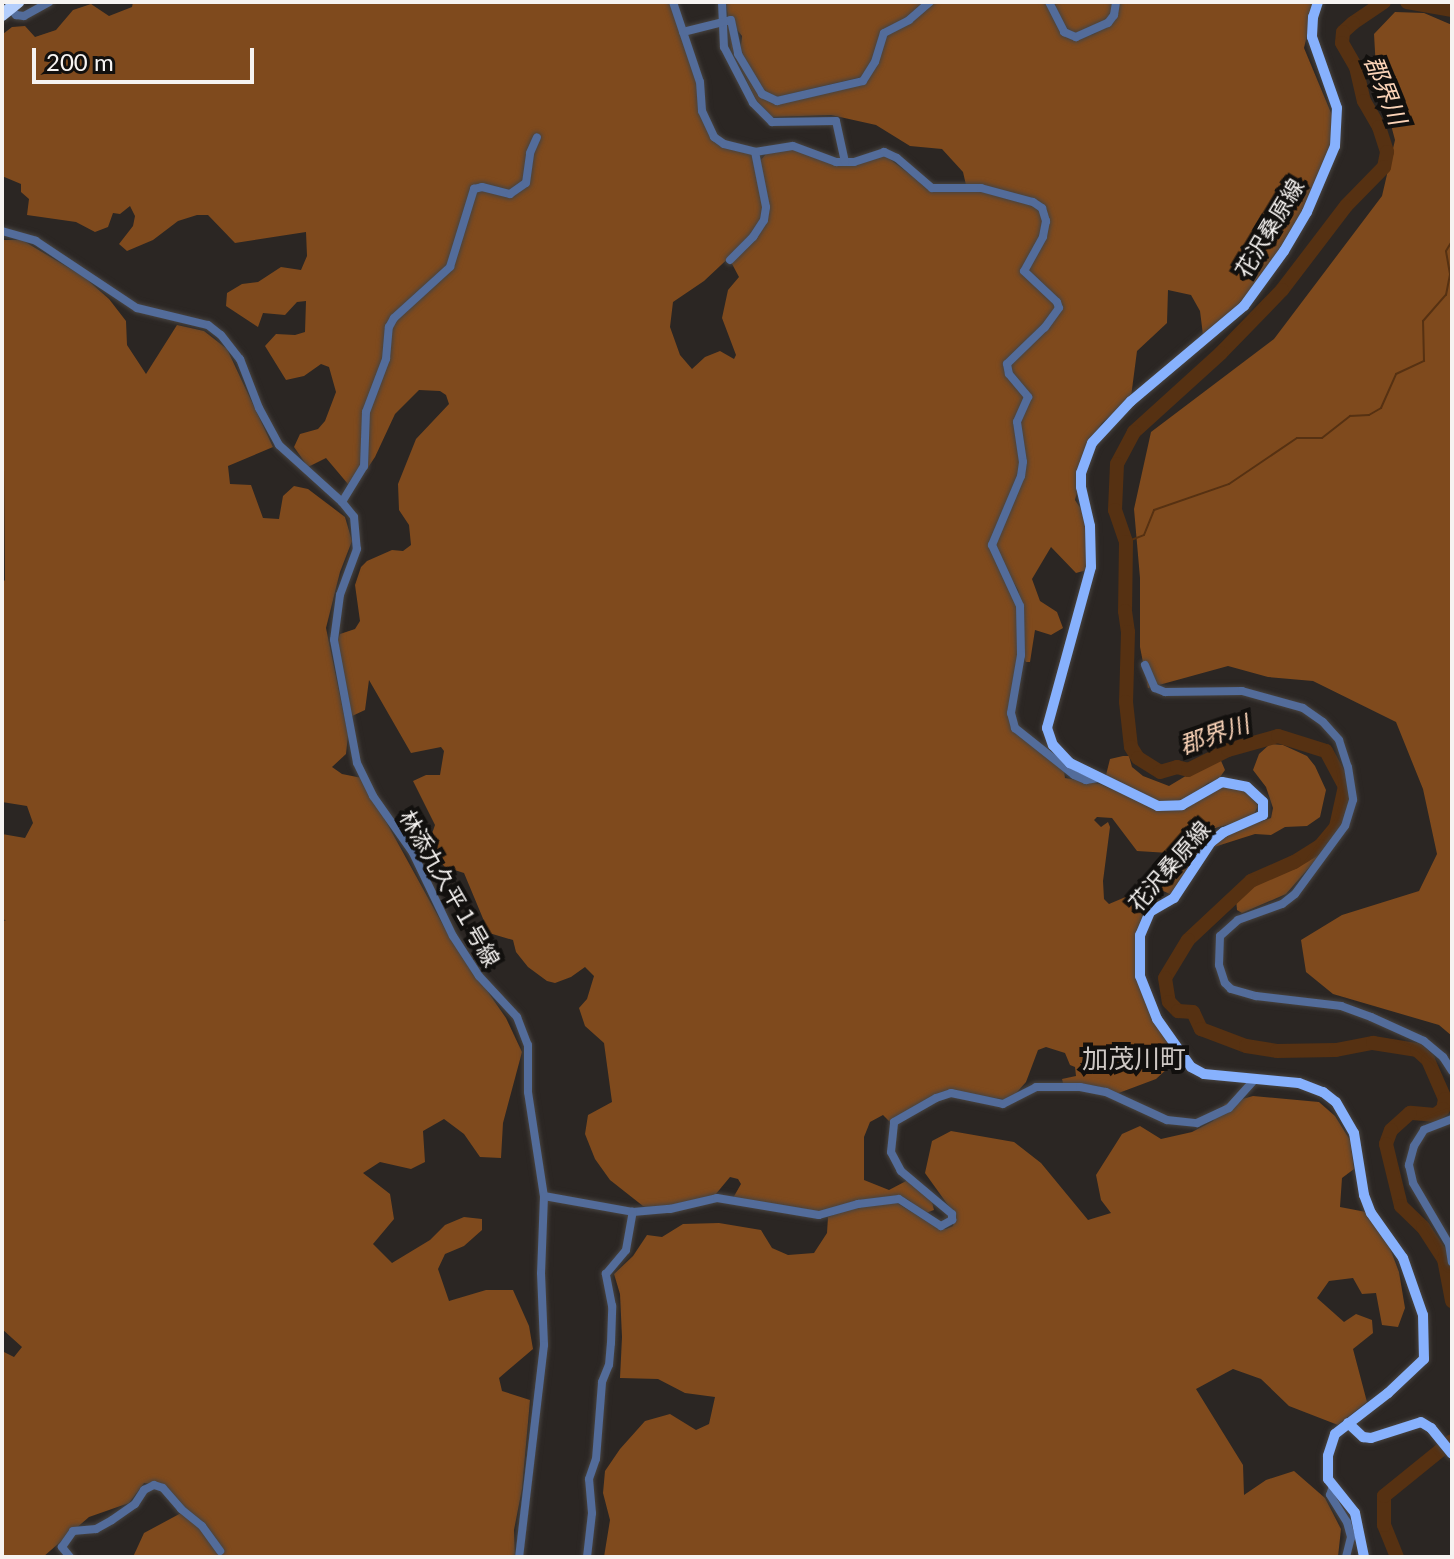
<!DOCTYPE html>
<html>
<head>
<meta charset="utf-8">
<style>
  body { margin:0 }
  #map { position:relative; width:1454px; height:1559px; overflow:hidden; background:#2b2623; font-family:Lato,"Noto Sans JP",sans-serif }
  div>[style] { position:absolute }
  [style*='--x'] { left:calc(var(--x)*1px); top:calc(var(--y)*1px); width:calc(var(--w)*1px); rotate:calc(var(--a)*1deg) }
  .forest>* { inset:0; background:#7f4a1d }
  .stream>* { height:2px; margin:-1px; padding:0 1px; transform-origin:1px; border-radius:1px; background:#563112 }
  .river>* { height:14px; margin:-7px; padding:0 7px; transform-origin:7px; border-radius:7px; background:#563112 }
  .roads { filter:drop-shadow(0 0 2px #474340) drop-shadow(0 0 2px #474340) }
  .minor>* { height:8px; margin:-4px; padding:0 4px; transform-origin:4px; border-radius:4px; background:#536c9a }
  .major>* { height:10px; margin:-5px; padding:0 5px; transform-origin:5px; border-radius:5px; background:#87b1fd }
  .highway>* { height:12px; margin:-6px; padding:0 6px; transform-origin:6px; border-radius:6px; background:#b4cefc }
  span { translate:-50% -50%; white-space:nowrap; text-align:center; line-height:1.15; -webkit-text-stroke:8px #12100e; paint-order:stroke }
  .street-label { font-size:22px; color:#f6f3f1 }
  .water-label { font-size:24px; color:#fcd4b8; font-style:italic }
  .quarter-label { font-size:26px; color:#cec8c4 }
  .frame { position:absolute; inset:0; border:4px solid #f6f3f1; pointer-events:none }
  .scale { position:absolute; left:32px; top:48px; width:222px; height:36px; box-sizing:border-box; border:4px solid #f6f3f1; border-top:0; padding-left:10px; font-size:24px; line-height:28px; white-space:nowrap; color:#f6f3f1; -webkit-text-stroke:6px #12100e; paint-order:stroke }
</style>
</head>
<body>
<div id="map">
  <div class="forest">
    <div style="clip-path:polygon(133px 2px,671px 2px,699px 86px,702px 115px,714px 141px,750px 152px,753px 157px,765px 209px,752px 236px,704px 281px,673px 302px,670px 327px,680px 355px,692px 369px,705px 357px,720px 351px,734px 359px,736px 355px,722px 318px,728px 290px,739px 277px,731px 262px,755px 238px,767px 218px,767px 197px,759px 162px,766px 154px,791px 148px,825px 162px,848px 165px,883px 154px,931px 190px,972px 189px,1032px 204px,1042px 210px,1045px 220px,1041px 236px,1022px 270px,1057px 307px,1041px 329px,1006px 362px,1006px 371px,1026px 398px,1015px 421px,1021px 465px,990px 543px,1018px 607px,1019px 655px,1009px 709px,1011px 724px,1015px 732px,1064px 771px,1065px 778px,1100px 784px,1157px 809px,1183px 809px,1222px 786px,1250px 792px,1258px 806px,1252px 818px,1208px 830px,1185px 854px,1137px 851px,1112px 818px,1097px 817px,1094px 820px,1101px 827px,1108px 822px,1110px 827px,1103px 881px,1104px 899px,1109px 904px,1135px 893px,1140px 883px,1149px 878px,1172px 879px,1210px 833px,1220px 830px,1172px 895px,1161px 890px,1156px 892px,1158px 902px,1143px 916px,1136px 940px,1137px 975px,1153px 1020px,1175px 1054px,1168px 1068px,1156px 1079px,1116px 1094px,1097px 1086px,1063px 1083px,1062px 1079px,1076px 1076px,1075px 1067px,1070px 1065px,1065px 1053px,1046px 1047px,1038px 1050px,1026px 1082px,1010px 1100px,944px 1091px,894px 1120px,889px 1121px,883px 1115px,870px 1122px,864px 1137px,864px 1180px,889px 1190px,908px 1180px,931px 1198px,934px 1210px,926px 1213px,907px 1199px,896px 1197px,861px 1200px,827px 1211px,803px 1213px,733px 1198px,741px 1184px,738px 1179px,730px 1177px,715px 1195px,659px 1211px,643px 1206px,610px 1180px,595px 1159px,585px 1134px,588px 1115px,612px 1102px,604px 1043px,585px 1026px,579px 1008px,587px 999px,594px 976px,585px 967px,571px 977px,555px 983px,547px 981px,528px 967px,516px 952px,513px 940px,489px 933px,464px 873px,445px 867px,433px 854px,429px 842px,435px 825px,413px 781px,426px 775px,440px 775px,444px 751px,441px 747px,411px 753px,369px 680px,365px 710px,350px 717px,343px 684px,338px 640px,340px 634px,355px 629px,360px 621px,355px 585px,361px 567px,367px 561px,392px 550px,403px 551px,411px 545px,409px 525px,399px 510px,398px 484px,416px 439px,449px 404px,446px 395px,440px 391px,419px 390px,395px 414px,375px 457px,353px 490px,326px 458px,308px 467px,294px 447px,300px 434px,318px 429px,325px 421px,336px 392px,329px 367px,321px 364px,304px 376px,286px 380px,265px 346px,276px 334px,295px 335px,305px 332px,306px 301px,297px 302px,285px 315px,263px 313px,258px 327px,226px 306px,227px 293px,242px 284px,258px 282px,281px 267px,301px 270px,307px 256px,306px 232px,235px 243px,208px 215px,197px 215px,178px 221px,153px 240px,127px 251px,119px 244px,133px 226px,135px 216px,130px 206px,120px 214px,113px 213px,108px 227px,95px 232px,76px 222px,27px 215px,29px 199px,21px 192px,21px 184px,2px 176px,3px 34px,12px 27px,25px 26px,35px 37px,56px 30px,73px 10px,91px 4px,109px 16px,132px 7px)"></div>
    <div style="clip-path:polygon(726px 2px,928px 2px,908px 19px,883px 32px,866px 76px,768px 99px,740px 54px,742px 36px,728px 18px)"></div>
    <div style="clip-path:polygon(932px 2px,1047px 2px,1064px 33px,1076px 39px,1094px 34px,1110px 24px,1117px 2px,1315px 2px,1304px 48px,1334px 120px,1330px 149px,1310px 199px,1256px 286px,1241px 304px,1203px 335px,1200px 311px,1191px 295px,1168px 290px,1167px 323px,1137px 351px,1131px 397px,1102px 423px,1090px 441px,1075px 500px,1085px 515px,1087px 570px,1076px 573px,1051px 547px,1032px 579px,1040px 601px,1057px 612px,1063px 628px,1051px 635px,1035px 630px,1030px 662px,1026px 662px,1023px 656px,1022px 606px,1018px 590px,994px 548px,1019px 487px,1020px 417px,1030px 401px,1008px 366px,1060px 308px,1027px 273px,1040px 246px,1043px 206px,966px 185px,963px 172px,942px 149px,910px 146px,876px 125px,831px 115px,772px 117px,756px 100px,731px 48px,728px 24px,734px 44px,767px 101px,862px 83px,883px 37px)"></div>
    <div style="clip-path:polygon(1050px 2px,1113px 2px,1113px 15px,1087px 34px,1070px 34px)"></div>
    <div style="clip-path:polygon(1395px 12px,1424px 13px,1452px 25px,1452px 1036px,1439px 1025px,1333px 994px,1306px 972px,1301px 940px,1342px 915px,1419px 891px,1437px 854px,1423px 789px,1396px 722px,1313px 681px,1268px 677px,1228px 666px,1148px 688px,1140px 647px,1140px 578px,1134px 509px,1151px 432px,1274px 339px,1382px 196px,1395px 140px,1376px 69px,1374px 34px)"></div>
    <div style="clip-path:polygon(2px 240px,22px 240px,84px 277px,109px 299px,126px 321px,127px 345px,146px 374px,177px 325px,204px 331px,227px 349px,273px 447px,228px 466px,230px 484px,251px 485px,263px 518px,279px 519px,283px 496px,294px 486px,308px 489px,345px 517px,352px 541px,340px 572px,326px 628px,348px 735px,346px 754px,332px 767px,342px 774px,362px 778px,449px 936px,506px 1018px,522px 1052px,503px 1123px,501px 1158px,480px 1157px,464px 1134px,444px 1119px,423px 1131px,425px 1162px,411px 1169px,380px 1162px,363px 1173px,390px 1194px,394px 1219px,373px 1244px,392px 1263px,430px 1240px,445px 1225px,464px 1217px,482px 1219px,482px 1230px,464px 1246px,445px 1254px,438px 1269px,449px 1301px,486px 1290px,513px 1290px,529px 1326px,533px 1349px,499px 1378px,502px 1391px,530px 1400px,522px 1489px,514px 1530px,515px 1557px,133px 1557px,144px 1533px,183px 1512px,161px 1484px,144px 1483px,129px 1503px,89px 1517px,43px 1557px,2px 1557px,2px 1351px,14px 1357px,22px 1347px,2px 1329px,2px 920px,6px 921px,2px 918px,2px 834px,25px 838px,33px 823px,27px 806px,2px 802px,2px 583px,5px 580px)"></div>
    <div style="clip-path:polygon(1270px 744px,1283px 745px,1307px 756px,1315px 766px,1326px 790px,1320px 817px,1307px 826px,1285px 827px,1271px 835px,1255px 834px,1214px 847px,1214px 843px,1235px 831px,1271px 818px,1273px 808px,1266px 787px,1253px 770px,1259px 754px)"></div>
    <div style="clip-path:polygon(1123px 756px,1129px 756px,1132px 767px,1143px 776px,1169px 786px,1219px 756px,1225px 770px,1218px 780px,1208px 783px,1185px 800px,1168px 805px,1105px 779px,1110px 759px)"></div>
    <div style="clip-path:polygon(1317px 852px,1320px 855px,1286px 894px,1242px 913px,1237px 910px,1236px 899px,1242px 892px,1305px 862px)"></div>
    <div style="clip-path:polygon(1253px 1096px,1319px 1102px,1335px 1116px,1350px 1140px,1354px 1169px,1342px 1178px,1340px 1207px,1366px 1212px,1388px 1243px,1399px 1272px,1405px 1308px,1398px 1327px,1382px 1325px,1376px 1293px,1362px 1294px,1353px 1278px,1329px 1281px,1317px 1298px,1344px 1322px,1356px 1314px,1372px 1320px,1373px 1333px,1353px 1349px,1367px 1402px,1338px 1425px,1289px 1406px,1261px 1379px,1233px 1369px,1196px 1389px,1243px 1465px,1244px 1495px,1266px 1480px,1294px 1471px,1325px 1498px,1341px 1529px,1338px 1557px,604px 1557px,610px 1520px,603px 1493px,605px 1471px,620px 1449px,645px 1421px,670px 1414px,696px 1430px,709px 1424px,715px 1397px,685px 1393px,658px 1379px,620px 1378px,622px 1337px,620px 1294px,614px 1274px,633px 1256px,647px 1235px,662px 1237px,683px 1224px,719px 1223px,761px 1230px,772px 1248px,788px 1255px,814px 1253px,827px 1233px,828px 1217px,862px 1205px,897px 1203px,939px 1229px,946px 1229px,953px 1226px,955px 1215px,925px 1173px,932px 1141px,951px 1131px,1014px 1142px,1041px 1163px,1088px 1220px,1111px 1213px,1101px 1200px,1096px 1175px,1122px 1134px,1140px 1126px,1161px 1139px,1192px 1132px,1213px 1121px,1225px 1104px)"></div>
  </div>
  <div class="stream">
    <div style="--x:1126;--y:542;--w:19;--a:-21"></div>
    <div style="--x:1144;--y:535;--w:27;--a:-68"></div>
    <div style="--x:1154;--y:510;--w:79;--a:-19.1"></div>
    <div style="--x:1229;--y:484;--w:82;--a:-34.1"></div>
    <div style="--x:1297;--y:438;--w:25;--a:0"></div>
    <div style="--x:1322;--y:438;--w:36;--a:-38"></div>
    <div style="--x:1350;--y:416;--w:19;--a:-3"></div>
    <div style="--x:1369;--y:415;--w:14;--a:-30"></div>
    <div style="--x:1381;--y:408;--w:37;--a:-66"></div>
    <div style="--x:1396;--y:374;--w:31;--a:-25"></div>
    <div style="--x:1424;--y:361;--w:40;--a:-91.4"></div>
    <div style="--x:1423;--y:321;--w:35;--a:-49"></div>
    <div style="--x:1446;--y:295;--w:21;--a:-79"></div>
    <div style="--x:1450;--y:274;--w:23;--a:-100"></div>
    <div style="--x:1446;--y:251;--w:12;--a:-59"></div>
  </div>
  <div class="river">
    <div style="--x:1384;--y:2;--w:37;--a:146"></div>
    <div style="--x:1353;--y:23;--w:13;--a:138"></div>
    <div style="--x:1343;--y:32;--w:11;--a:95"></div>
    <div style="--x:1342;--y:43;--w:28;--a:60"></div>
    <div style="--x:1356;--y:67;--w:35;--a:77"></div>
    <div style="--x:1364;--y:101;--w:30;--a:60"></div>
    <div style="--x:1379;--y:127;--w:26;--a:72"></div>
    <div style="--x:1387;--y:152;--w:15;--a:101"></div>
    <div style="--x:1384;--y:167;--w:54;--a:134.3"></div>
    <div style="--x:1346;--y:206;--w:106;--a:127.3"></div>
    <div style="--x:1282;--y:290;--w:88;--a:134.1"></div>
    <div style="--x:1221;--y:353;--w:118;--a:137.8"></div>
    <div style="--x:1134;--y:432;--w:36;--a:118"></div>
    <div style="--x:1117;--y:464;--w:46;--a:92.5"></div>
    <div style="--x:1115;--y:510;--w:34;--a:71"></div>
    <div style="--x:1126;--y:542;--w:69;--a:90.8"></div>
    <div style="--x:1125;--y:611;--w:21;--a:82"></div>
    <div style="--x:1128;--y:632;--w:70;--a:91.6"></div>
    <div style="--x:1126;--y:702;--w:45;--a:83.7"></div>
    <div style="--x:1131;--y:747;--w:13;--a:58"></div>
    <div style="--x:1138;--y:758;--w:26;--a:32"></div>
    <div style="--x:1160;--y:772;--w:18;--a:-16"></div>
    <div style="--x:1177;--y:767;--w:11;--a:15"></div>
    <div style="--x:1188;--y:770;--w:45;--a:-26.6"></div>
    <div style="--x:1228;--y:750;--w:52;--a:-15.6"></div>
    <div style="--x:1278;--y:736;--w:50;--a:17.4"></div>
    <div style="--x:1326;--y:751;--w:40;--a:62"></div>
    <div style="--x:1345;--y:786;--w:42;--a:102.4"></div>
    <div style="--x:1336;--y:827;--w:25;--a:130"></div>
    <div style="--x:1320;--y:846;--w:31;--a:148"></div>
    <div style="--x:1294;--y:862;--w:47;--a:156.2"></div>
    <div style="--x:1251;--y:881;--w:86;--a:136.9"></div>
    <div style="--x:1188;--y:940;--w:44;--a:121.2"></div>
    <div style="--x:1165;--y:978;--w:24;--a:81"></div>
    <div style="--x:1169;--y:1002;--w:13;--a:45"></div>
    <div style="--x:1178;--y:1011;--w:15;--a:4"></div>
    <div style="--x:1193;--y:1012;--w:19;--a:65"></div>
    <div style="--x:1201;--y:1029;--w:48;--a:20.7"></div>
    <div style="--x:1246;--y:1046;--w:31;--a:9"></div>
    <div style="--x:1277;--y:1051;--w:59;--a:-1"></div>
    <div style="--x:1336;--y:1050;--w:38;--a:-11"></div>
    <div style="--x:1373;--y:1043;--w:45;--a:9"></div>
    <div style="--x:1417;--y:1050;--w:15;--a:42"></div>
    <div style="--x:1428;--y:1060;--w:43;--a:66.4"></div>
    <div style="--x:1445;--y:1099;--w:10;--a:101"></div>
    <div style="--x:1443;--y:1109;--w:10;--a:143"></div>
    <div style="--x:1435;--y:1115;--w:25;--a:-175"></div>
    <div style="--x:1410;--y:1113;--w:25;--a:138"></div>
    <div style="--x:1391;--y:1130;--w:15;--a:110"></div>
    <div style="--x:1386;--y:1144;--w:64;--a:76.4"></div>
    <div style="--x:1401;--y:1206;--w:30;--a:44"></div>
    <div style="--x:1423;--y:1227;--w:38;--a:57"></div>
    <div style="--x:1444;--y:1259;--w:43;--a:79.2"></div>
    <div style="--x:1407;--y:2;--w:46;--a:10.1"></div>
    <div style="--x:1397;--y:1557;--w:35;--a:-112"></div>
    <div style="--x:1384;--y:1525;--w:29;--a:-90"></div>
    <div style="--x:1384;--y:1496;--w:87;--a:-39"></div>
  </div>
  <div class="roads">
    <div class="minor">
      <div style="--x:673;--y:2;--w:84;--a:71.4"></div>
      <div style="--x:700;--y:82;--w:29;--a:86"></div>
      <div style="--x:702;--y:111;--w:29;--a:65"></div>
      <div style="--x:714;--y:137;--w:12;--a:35"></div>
      <div style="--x:724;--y:144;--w:32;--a:14"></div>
      <div style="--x:755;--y:152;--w:38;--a:-9"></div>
      <div style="--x:793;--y:146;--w:46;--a:20.4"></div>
      <div style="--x:836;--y:162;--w:18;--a:0"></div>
      <div style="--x:854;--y:162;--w:32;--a:-18"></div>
      <div style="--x:884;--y:152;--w:14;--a:25"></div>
      <div style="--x:897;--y:158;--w:46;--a:40.6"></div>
      <div style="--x:932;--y:188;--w:49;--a:0"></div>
      <div style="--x:981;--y:188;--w:54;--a:15.1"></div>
      <div style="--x:1033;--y:202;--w:11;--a:34"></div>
      <div style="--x:1042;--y:208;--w:14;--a:73"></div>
      <div style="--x:1046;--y:221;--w:16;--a:101"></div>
      <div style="--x:1043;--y:237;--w:39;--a:119"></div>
      <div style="--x:1024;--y:271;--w:45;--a:43.2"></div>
      <div style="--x:1057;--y:302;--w:6;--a:72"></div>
      <div style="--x:1059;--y:308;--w:24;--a:126"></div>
      <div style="--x:1045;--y:327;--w:53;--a:135.8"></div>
      <div style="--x:1007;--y:364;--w:10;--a:79"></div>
      <div style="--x:1009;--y:374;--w:30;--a:50"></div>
      <div style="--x:1028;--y:397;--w:27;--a:114"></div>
      <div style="--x:1017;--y:422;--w:40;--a:81.5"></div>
      <div style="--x:1023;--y:462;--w:14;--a:98"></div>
      <div style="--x:1021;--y:476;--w:75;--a:112.8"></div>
      <div style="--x:992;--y:545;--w:67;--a:65.3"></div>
      <div style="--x:1020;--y:606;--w:49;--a:88.8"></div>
      <div style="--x:1021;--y:655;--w:59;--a:99.8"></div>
      <div style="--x:1011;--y:713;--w:16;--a:75"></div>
      <div style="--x:1015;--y:728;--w:75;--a:38.5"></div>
      <div style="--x:1074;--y:775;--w:13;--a:23"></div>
      <div style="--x:1086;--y:780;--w:12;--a:-9"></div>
      <div style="--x:722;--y:2;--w:45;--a:87.5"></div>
      <div style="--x:724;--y:47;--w:63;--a:62.6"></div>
      <div style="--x:753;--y:103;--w:27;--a:45"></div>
      <div style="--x:772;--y:122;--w:64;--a:-0.9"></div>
      <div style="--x:836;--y:121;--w:42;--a:77.6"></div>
      <div style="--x:1049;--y:2;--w:34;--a:63"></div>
      <div style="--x:1064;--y:32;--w:13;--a:23"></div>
      <div style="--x:1076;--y:37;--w:35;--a:-24"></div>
      <div style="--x:1108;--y:23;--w:10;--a:-53"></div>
      <div style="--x:1114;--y:15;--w:13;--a:-81"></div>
      <div style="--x:11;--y:9;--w:8;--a:50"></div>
      <div style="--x:16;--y:15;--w:8;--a:7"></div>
      <div style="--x:24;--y:16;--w:29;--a:-29"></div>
      <div style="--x:683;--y:32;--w:49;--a:-14"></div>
      <div style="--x:731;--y:20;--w:35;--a:78"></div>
      <div style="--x:738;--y:54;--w:47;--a:59"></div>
      <div style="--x:762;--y:94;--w:17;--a:25"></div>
      <div style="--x:777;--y:101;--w:88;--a:-13.1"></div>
      <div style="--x:863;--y:81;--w:22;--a:-58"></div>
      <div style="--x:875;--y:62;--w:30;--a:-73"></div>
      <div style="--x:884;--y:33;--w:28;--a:-27"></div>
      <div style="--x:909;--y:20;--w:28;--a:-41"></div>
      <div style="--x:2;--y:231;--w:35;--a:16"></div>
      <div style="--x:36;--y:241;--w:121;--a:33.6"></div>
      <div style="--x:137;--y:308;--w:73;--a:13.5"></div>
      <div style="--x:208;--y:325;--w:16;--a:38"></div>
      <div style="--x:221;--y:335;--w:31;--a:52"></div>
      <div style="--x:240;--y:359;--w:53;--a:68.8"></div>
      <div style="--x:259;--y:408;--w:42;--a:61.6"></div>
      <div style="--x:279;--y:445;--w:85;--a:42.1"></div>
      <div style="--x:342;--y:502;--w:19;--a:51"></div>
      <div style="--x:354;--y:517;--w:32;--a:85"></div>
      <div style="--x:357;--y:549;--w:49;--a:110.3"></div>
      <div style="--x:340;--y:595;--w:45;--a:97.6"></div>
      <div style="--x:334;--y:640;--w:125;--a:79.4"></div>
      <div style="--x:357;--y:763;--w:37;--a:64"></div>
      <div style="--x:373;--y:796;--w:70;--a:54.9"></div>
      <div style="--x:413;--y:853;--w:92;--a:64.3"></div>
      <div style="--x:453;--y:936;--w:48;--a:57"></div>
      <div style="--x:479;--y:976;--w:56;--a:47.2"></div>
      <div style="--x:517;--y:1017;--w:30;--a:69"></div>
      <div style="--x:528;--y:1045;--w:47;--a:90"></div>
      <div style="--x:528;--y:1092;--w:105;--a:81.3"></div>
      <div style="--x:544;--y:1196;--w:77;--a:92.2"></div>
      <div style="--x:541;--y:1273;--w:72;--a:87.6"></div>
      <div style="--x:544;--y:1345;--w:213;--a:96.7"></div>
      <div style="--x:730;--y:260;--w:33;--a:-45"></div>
      <div style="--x:753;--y:237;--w:20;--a:-57"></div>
      <div style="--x:764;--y:220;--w:13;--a:-81"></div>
      <div style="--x:766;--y:207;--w:56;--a:-101.3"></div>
      <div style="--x:342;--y:502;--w:42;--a:-58.6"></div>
      <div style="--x:364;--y:466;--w:54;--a:-87.9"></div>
      <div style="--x:366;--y:412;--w:57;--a:-69.3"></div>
      <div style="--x:386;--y:359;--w:32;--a:-85"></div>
      <div style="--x:389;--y:327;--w:10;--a:-61"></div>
      <div style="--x:394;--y:318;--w:76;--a:-42.3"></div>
      <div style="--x:450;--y:267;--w:82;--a:-72.9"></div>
      <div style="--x:474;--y:189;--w:8;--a:-14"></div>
      <div style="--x:482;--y:187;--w:29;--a:14"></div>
      <div style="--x:510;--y:194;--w:19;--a:-35"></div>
      <div style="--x:526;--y:183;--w:30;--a:-82"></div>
      <div style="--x:530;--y:153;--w:17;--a:-66"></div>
      <div style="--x:1145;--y:665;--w:25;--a:67"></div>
      <div style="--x:1155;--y:688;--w:11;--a:22"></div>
      <div style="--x:1165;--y:692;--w:77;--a:-0.7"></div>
      <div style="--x:1242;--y:691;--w:63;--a:15.6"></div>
      <div style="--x:1303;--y:708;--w:24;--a:35"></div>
      <div style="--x:1323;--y:722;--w:24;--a:48"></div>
      <div style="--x:1339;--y:740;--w:28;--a:72"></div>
      <div style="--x:1348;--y:767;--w:33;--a:81"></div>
      <div style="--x:1353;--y:800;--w:27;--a:107"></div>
      <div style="--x:1345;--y:826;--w:84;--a:126.3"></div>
      <div style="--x:1295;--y:894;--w:16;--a:142"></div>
      <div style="--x:1282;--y:904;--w:47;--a:160"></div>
      <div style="--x:1238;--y:920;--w:24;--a:138"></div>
      <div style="--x:1220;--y:936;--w:29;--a:92"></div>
      <div style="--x:1219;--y:965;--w:19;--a:72"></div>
      <div style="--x:1225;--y:983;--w:8;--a:45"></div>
      <div style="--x:1231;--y:989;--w:26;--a:16"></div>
      <div style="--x:1256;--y:996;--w:86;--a:6.7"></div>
      <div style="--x:1341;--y:1006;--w:32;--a:20"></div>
      <div style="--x:1371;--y:1017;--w:58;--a:24.4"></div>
      <div style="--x:1424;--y:1041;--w:25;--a:40"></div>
      <div style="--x:1443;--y:1057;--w:17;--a:57"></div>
      <div style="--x:1452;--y:1119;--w:30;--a:159"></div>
      <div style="--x:1424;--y:1130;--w:19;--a:122"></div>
      <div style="--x:1414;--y:1146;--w:20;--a:105"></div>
      <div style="--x:1409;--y:1165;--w:18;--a:77"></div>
      <div style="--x:1413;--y:1183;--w:71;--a:59.5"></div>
      <div style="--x:1449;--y:1244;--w:18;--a:81"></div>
      <div style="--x:544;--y:1196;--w:90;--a:10.2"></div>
      <div style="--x:633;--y:1212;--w:37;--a:-5"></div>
      <div style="--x:670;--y:1209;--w:48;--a:-13.2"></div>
      <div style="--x:717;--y:1198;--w:103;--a:9.5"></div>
      <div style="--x:819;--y:1215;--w:41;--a:-15.8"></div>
      <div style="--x:858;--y:1204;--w:41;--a:-7"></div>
      <div style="--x:899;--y:1199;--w:50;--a:32.7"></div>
      <div style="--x:941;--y:1226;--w:13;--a:-29"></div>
      <div style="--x:952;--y:1220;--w:6;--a:-90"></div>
      <div style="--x:952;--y:1214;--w:67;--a:-139.9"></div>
      <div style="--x:901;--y:1171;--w:21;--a:-118"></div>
      <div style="--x:891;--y:1152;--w:30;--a:-84"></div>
      <div style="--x:894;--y:1122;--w:48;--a:-29.7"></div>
      <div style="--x:936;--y:1098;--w:16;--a:-18"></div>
      <div style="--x:951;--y:1093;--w:53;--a:11.9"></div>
      <div style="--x:1003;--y:1104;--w:37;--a:-27"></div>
      <div style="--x:1036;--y:1087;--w:44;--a:0"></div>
      <div style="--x:1080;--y:1087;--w:26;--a:11"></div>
      <div style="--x:1106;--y:1092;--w:67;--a:24.7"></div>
      <div style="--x:1167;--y:1120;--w:30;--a:6"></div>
      <div style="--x:1197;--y:1123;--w:35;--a:-25"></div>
      <div style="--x:1229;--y:1108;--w:39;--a:-48"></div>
      <div style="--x:1333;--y:1486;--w:9;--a:108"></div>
      <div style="--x:1330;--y:1495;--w:32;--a:58"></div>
      <div style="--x:1347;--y:1522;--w:16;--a:75"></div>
      <div style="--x:1351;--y:1537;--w:21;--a:104"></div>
      <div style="--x:70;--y:1557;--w:13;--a:-129"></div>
      <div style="--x:62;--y:1547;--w:19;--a:-55"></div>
      <div style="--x:73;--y:1531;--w:23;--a:-5"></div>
      <div style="--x:96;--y:1529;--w:18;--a:-29"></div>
      <div style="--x:112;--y:1520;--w:28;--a:-35"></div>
      <div style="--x:135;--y:1504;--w:17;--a:-57"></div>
      <div style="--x:144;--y:1490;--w:11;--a:-27"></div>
      <div style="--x:154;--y:1485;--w:9;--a:18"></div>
      <div style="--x:163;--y:1488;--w:28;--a:49"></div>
      <div style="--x:181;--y:1509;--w:27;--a:39"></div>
      <div style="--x:202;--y:1526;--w:31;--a:54"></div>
      <div style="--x:587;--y:1557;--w:44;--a:-83.5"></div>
      <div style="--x:592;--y:1513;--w:34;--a:-95"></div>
      <div style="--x:589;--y:1479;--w:21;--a:-71"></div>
      <div style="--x:596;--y:1459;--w:77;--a:-85.5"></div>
      <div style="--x:602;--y:1382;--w:18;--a:-68"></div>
      <div style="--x:609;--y:1365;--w:22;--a:-85"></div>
      <div style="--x:611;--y:1343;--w:37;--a:-88"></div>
      <div style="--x:612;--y:1306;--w:33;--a:-101"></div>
      <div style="--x:606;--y:1274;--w:31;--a:-50"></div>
      <div style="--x:626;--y:1250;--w:39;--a:-80"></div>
    </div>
    <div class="major">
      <div style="--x:1318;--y:2;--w:16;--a:108"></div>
      <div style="--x:1313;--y:17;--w:20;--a:93"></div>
      <div style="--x:1312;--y:37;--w:75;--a:70.6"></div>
      <div style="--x:1337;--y:108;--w:38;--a:93"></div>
      <div style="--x:1335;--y:146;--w:72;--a:113"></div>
      <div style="--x:1307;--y:212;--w:45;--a:120.5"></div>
      <div style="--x:1284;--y:251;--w:68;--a:126"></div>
      <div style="--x:1244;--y:306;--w:148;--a:139.9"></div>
      <div style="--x:1131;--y:401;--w:57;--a:132.9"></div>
      <div style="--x:1092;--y:443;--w:32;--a:110"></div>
      <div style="--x:1081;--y:473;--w:14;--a:90"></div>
      <div style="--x:1081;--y:487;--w:40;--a:77"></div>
      <div style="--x:1090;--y:526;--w:41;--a:88.6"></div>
      <div style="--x:1091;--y:567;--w:167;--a:105.3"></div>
      <div style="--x:1047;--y:728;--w:18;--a:71"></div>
      <div style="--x:1053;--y:745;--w:25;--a:47"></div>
      <div style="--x:1070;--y:763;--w:98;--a:26"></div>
      <div style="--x:1158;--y:806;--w:24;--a:-2"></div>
      <div style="--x:1182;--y:805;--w:46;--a:-29.9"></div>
      <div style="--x:1222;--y:782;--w:25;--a:11"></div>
      <div style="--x:1247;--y:787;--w:22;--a:43"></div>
      <div style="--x:1263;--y:802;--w:13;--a:90"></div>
      <div style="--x:1263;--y:815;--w:43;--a:156.4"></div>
      <div style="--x:1224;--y:832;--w:16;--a:142"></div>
      <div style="--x:1211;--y:842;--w:67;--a:123.5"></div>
      <div style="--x:1174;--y:898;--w:28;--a:150"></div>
      <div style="--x:1150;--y:912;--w:25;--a:113"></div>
      <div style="--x:1140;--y:935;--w:41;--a:90"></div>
      <div style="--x:1140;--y:976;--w:46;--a:68.4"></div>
      <div style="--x:1157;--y:1019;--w:59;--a:54.7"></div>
      <div style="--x:1191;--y:1067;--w:15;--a:28"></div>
      <div style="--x:1204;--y:1074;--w:95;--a:5.4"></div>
      <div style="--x:1299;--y:1083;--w:26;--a:21"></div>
      <div style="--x:1323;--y:1092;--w:16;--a:38"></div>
      <div style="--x:1336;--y:1102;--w:36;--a:60"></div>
      <div style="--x:1354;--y:1133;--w:63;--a:80.8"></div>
      <div style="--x:1364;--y:1195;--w:19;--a:69"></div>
      <div style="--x:1371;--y:1213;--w:55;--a:54.6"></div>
      <div style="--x:1403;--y:1258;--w:60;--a:70.7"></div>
      <div style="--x:1423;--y:1315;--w:44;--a:88.7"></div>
      <div style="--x:1424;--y:1359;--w:50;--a:136.6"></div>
      <div style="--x:1388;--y:1393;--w:67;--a:142.3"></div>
      <div style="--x:1335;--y:1434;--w:23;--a:108"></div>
      <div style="--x:1328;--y:1456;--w:23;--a:90"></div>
      <div style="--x:1328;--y:1479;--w:43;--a:51.5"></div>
      <div style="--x:1355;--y:1513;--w:45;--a:78.4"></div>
      <div style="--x:1348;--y:1423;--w:21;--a:43"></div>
      <div style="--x:1363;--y:1437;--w:8;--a:7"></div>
      <div style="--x:1371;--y:1438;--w:52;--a:-17.7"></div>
      <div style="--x:1421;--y:1422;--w:12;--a:31"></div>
      <div style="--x:1431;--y:1428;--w:33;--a:51"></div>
    </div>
    <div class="highway">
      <div style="--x:2;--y:15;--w:21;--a:-39"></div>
    </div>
  </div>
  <div class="street-label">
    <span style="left:1269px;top:228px;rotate:-59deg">花沢桑原線</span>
    <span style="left:1169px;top:866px;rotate:-49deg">花沢桑原線</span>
    <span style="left:450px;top:888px;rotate:60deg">林添九久平１号線</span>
  </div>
  <div class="water-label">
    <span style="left:1386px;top:90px;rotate:68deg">郡界川</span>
    <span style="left:1214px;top:734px;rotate:-19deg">郡界川</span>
  </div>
  <div class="quarter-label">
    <span style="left:1134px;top:1059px">加茂川町</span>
  </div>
  <div class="frame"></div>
  <div class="scale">200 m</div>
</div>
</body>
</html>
